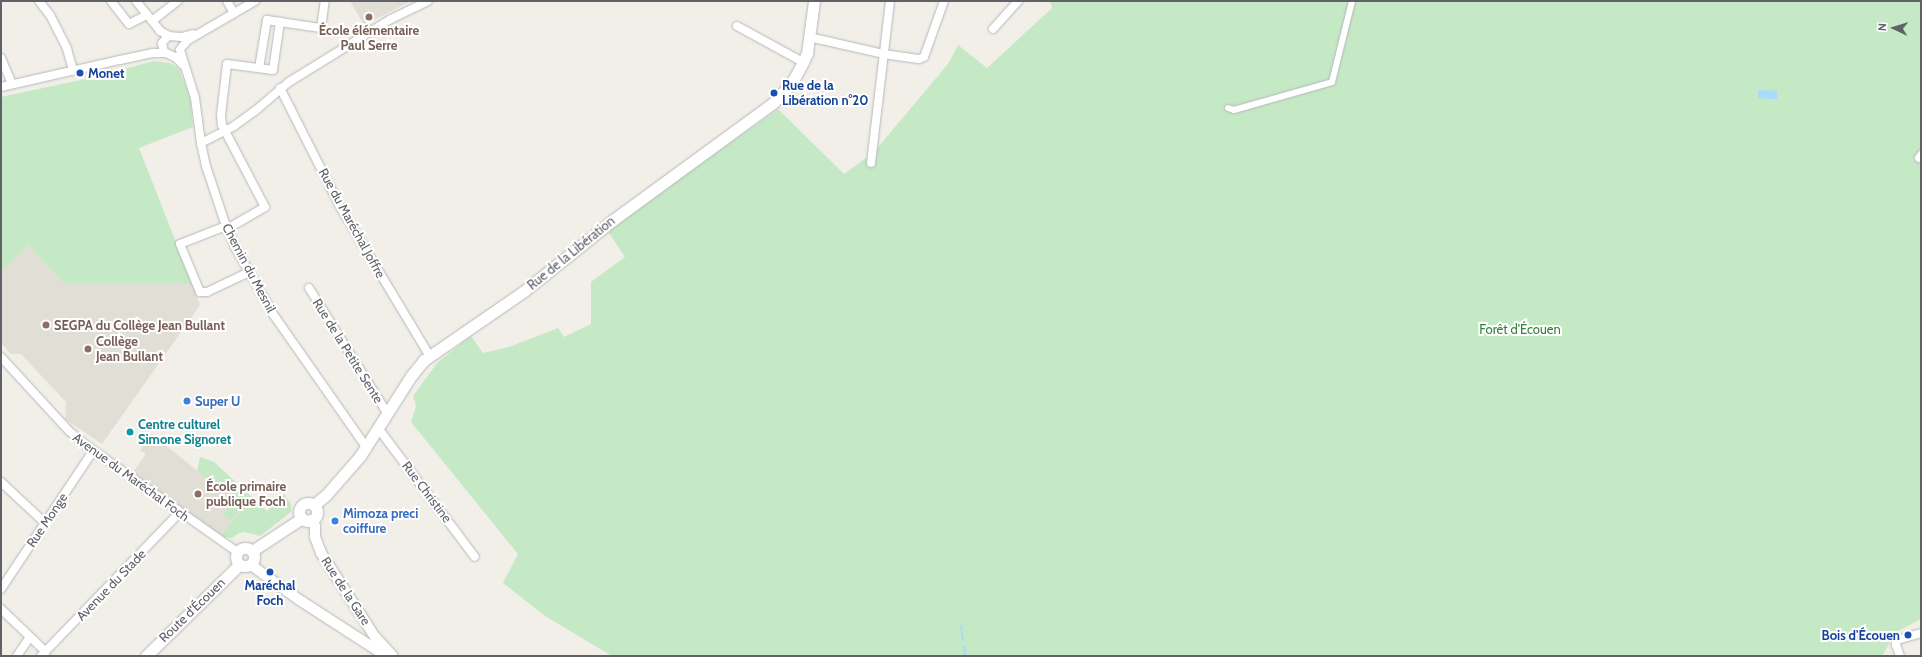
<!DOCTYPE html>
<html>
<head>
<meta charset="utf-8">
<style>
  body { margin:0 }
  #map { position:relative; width:1922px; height:657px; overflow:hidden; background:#f1efe8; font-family:Cabin,sans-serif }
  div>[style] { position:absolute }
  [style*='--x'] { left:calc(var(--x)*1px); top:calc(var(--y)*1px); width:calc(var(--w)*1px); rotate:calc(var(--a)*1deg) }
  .education>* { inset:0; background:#e1ded6 }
  .green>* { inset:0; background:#c5e8c5 }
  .water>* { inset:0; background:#aadaff }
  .stream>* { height:2px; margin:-1px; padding:0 1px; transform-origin:1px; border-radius:1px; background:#aadaff }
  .roads { filter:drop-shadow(0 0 1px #b5b8bc) drop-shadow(0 0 1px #b5b8bc) }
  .pedestrian>* { height:6px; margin:-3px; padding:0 3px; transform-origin:3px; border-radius:3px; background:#fff }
  .minor>* { height:8px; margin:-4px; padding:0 4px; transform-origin:4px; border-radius:4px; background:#fff }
  .tertiary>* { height:10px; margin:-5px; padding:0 5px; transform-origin:5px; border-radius:5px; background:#fff }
  .secondary>* { height:11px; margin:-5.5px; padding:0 5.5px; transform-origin:5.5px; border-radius:5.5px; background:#fff }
  .secondary>.ring { margin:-5.5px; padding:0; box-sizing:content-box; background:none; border:11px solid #fff; border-radius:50% }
  .dots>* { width:11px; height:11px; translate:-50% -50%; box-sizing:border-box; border:2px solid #fff; border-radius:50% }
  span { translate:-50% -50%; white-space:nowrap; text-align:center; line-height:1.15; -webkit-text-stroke:4px #fff; paint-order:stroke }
  .education-label { font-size:13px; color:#785e54; font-weight:700 }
  .left { translate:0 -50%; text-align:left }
  .transit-label { font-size:13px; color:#164399; font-weight:700 }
  .right { translate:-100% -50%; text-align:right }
  .street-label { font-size:13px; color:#5f6368 }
  .park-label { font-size:13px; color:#348238 }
  .shop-label { font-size:13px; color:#366cbe; font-weight:700 }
  .culture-label { font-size:13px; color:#0d838f; font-weight:700 }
  .frame { position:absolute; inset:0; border:2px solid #5f6368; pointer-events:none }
  .north { position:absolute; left:1874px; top:8px; width:40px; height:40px; -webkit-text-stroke:3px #fff; paint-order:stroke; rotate:274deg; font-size:11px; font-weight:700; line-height:16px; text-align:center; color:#5f6368 }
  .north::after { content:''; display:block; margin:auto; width:14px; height:18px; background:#5f6368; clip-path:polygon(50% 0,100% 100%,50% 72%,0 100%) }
</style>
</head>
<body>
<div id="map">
  <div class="education">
    <div style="clip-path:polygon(350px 1px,411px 1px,364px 25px)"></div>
    <div style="clip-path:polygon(29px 245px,63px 283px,192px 283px,200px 305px,102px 444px,65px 419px,66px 402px,21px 354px,11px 354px,1px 343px,1px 272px)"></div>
    <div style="clip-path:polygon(152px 434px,206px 478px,218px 483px,246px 504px,221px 535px,133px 472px,146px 454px,140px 450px)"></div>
  </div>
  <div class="green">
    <div style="clip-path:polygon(1050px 1px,1921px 1px,1921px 619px,1896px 632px,1882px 656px,612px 656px,545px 616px,503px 583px,518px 554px,411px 422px,416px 406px,413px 396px,437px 363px,471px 336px,483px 353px,509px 347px,558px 328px,564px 337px,591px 324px,591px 282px,625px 257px,607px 230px,778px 109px,844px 174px,874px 152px,948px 64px,958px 45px,987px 68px,1052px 8px)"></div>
    <div style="clip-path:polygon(154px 61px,170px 63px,179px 69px,190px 98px,193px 127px,139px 148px,192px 283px,63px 283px,29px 245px,1px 272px,1px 97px,90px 78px)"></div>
    <div style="clip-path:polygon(200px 457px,214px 462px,267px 511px,284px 494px,291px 504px,291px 512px,260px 536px,245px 532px,239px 533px,232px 538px,224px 537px,221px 535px,246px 504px,218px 483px,206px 478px,197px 471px)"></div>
    <div style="clip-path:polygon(235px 500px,243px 505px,230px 521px,223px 515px)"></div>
  </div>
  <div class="water">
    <div style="clip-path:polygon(1758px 90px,1777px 91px,1777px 99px,1758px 98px)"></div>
  </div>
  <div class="stream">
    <div style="--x:961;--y:626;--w:14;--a:82"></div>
    <div style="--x:964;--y:646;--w:10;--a:84"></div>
  </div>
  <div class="roads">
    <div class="pedestrian">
      <div style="--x:1228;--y:108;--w:6;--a:18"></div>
      <div style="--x:1234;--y:110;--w:102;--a:-15.9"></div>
      <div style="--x:1332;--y:82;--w:83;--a:-76.1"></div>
    </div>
    <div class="minor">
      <div style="--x:39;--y:1;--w:18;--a:52"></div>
      <div style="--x:50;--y:15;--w:38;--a:63"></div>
      <div style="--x:67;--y:49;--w:22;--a:74"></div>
      <div style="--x:111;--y:1;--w:29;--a:52"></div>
      <div style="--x:129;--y:24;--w:20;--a:-27"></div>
      <div style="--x:136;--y:1;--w:38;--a:51"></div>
      <div style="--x:160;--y:31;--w:10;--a:29"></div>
      <div style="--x:227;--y:1;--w:14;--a:60"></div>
      <div style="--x:152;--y:21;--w:33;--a:-38"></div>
      <div style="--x:737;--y:26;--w:75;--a:28.6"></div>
      <div style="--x:993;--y:29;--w:38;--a:-48"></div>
      <div style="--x:809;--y:37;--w:76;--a:12.9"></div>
      <div style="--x:883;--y:54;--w:36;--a:8"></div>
      <div style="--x:919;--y:59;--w:5;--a:-22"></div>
      <div style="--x:924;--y:57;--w:59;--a:-70.3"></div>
      <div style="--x:181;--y:48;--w:11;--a:-49"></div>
      <div style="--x:188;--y:40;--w:78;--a:-30.2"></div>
      <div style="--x:180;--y:50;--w:50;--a:72.6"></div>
      <div style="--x:195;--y:98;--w:45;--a:82.4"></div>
      <div style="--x:201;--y:143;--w:24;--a:78"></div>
      <div style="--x:206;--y:166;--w:63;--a:71.6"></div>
      <div style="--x:226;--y:226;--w:23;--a:67"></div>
      <div style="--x:235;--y:247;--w:77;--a:60.4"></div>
      <div style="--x:273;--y:314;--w:162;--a:55"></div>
      <div style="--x:1;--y:58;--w:28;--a:67"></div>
      <div style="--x:183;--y:65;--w:11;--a:-135"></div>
      <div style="--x:175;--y:57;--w:12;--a:-156"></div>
      <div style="--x:164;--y:52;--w:9;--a:-103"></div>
      <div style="--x:162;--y:43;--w:9;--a:-49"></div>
      <div style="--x:168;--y:36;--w:14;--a:4"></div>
      <div style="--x:182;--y:37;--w:11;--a:-15"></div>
      <div style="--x:259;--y:68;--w:49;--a:-80.5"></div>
      <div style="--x:267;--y:20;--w:13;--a:9"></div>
      <div style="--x:1;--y:87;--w:122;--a:-12.8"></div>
      <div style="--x:120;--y:60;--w:34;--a:-12"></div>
      <div style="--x:153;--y:53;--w:13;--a:0"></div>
      <div style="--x:280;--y:88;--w:137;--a:63.1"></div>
      <div style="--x:342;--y:210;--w:169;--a:59"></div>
      <div style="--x:201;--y:143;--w:37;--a:-27"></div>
      <div style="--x:234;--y:126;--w:26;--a:-36"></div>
      <div style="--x:255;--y:111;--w:45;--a:-40.5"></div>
      <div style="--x:289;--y:82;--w:120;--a:-31.7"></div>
      <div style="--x:391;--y:19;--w:41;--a:-25.9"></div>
      <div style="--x:1919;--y:158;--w:4;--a:-56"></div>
      <div style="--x:871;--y:163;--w:163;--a:-83.3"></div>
      <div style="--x:226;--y:226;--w:49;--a:158.6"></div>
      <div style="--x:180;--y:244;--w:52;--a:67.4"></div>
      <div style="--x:200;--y:292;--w:7;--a:0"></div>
      <div style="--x:207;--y:292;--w:47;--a:-25.5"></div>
      <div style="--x:227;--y:229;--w:44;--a:-30.1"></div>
      <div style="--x:265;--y:207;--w:93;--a:-117.7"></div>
      <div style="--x:222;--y:125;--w:10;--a:-96"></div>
      <div style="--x:221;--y:115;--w:51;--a:-83.3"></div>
      <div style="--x:227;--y:64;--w:46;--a:7.4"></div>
      <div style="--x:273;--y:70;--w:49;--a:-81.7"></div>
      <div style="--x:280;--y:22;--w:41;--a:8.3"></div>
      <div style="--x:321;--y:28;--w:27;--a:-82"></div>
      <div style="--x:309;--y:288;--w:147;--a:58"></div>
      <div style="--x:1;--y:357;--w:100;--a:47.4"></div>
      <div style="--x:69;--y:431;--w:23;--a:40"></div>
      <div style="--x:87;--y:446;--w:184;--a:35.2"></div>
      <div style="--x:378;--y:428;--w:161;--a:53.1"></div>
      <div style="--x:1;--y:482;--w:60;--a:43"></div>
      <div style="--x:1;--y:589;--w:166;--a:-56.3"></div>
      <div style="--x:1;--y:609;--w:62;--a:43.7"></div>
      <div style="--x:17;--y:656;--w:23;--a:-56"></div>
      <div style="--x:41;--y:656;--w:199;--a:-46"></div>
      <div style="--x:1900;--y:656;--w:12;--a:-110"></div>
      <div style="--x:1896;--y:645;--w:5;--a:-79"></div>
      <div style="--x:1897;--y:640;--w:25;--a:-16"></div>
    </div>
    <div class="tertiary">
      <div style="--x:310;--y:520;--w:8;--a:50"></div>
      <div style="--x:315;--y:526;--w:11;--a:90"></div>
      <div style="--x:315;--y:537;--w:17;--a:69"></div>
      <div style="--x:321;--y:553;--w:100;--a:57.3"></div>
      <div style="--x:375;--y:637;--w:26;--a:47"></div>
      <div style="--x:251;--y:565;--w:58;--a:35.9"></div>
      <div style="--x:298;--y:599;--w:105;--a:32.9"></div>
    </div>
    <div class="secondary">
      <div class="ring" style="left:299px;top:503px;width:7px;height:7px"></div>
      <div style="--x:314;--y:505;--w:16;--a:-40"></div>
      <div style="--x:326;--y:495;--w:52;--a:-48.9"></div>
      <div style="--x:360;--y:456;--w:95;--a:-57.5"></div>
      <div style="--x:411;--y:376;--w:21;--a:-51"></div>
      <div style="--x:424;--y:360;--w:121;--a:-34.6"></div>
      <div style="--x:524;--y:291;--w:114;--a:-38.6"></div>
      <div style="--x:613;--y:220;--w:200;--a:-36.2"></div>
      <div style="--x:774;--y:102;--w:25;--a:-47"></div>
      <div style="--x:791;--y:84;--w:25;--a:-61"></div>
      <div style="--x:803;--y:62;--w:10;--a:-66"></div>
      <div style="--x:807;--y:53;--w:52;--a:-82.3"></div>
      <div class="ring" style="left:236px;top:548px;width:7px;height:7px"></div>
      <div style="--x:252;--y:551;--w:60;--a:-33.4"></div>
      <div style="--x:146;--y:656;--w:130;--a:-44.4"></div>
    </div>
  </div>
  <div class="dots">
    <div style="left:369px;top:17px;background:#8d6e63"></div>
    <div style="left:80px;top:73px;background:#1a4fb4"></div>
    <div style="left:774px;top:93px;background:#1a4fb4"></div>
    <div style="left:46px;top:325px;background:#8d6e63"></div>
    <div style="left:88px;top:349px;background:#8d6e63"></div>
    <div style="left:187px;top:401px;background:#3f7fe0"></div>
    <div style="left:130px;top:432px;background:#0f9aa8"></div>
    <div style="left:198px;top:494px;background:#8d6e63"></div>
    <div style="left:335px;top:521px;background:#3f7fe0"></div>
    <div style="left:270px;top:572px;background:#1a4fb4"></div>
    <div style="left:1908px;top:635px;background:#1a4fb4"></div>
  </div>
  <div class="education-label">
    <span style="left:369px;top:38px">École élémentaire<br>Paul Serre</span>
    <span class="left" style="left:54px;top:325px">SEGPA du Collège Jean Bullant</span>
    <span class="left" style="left:96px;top:349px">Collège<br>Jean Bullant</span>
    <span class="left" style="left:206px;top:494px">École primaire<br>publique Foch</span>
  </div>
  <div class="transit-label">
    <span class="left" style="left:88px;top:73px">Monet</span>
    <span class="left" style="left:782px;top:93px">Rue de la<br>Libération n°20</span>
    <span style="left:270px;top:593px">Maréchal<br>Foch</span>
    <span class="right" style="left:1900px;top:635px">Bois d'Écouen</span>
  </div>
  <div class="street-label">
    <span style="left:352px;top:223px;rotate:61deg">Rue du Maréchal Joffre</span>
    <span style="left:571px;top:253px;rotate:-39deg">Rue de la Libération</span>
    <span style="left:249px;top:268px;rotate:62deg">Chemin du Mesnil</span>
    <span style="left:348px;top:351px;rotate:58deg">Rue de la Petite Sente</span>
    <span style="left:131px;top:477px;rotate:36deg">Avenue du Maréchal Foch</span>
    <span style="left:427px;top:492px;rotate:53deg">Rue Christine</span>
    <span style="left:47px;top:520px;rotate:-56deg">Rue Monge</span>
    <span style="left:111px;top:585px;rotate:-46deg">Avenue du Stade</span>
    <span style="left:346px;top:591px;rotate:57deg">Rue de la Gare</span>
    <span style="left:192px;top:610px;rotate:-44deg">Route d'Écouen</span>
  </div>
  <div class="park-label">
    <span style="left:1520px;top:329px">Forêt d'Écouen</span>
  </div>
  <div class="shop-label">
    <span class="left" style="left:195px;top:401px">Super U</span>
    <span class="left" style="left:343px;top:521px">Mimoza preci<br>coiffure</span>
  </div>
  <div class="culture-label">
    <span class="left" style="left:138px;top:432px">Centre culturel<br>Simone Signoret</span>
  </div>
  <div class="frame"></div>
  <div class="north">N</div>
</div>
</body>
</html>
